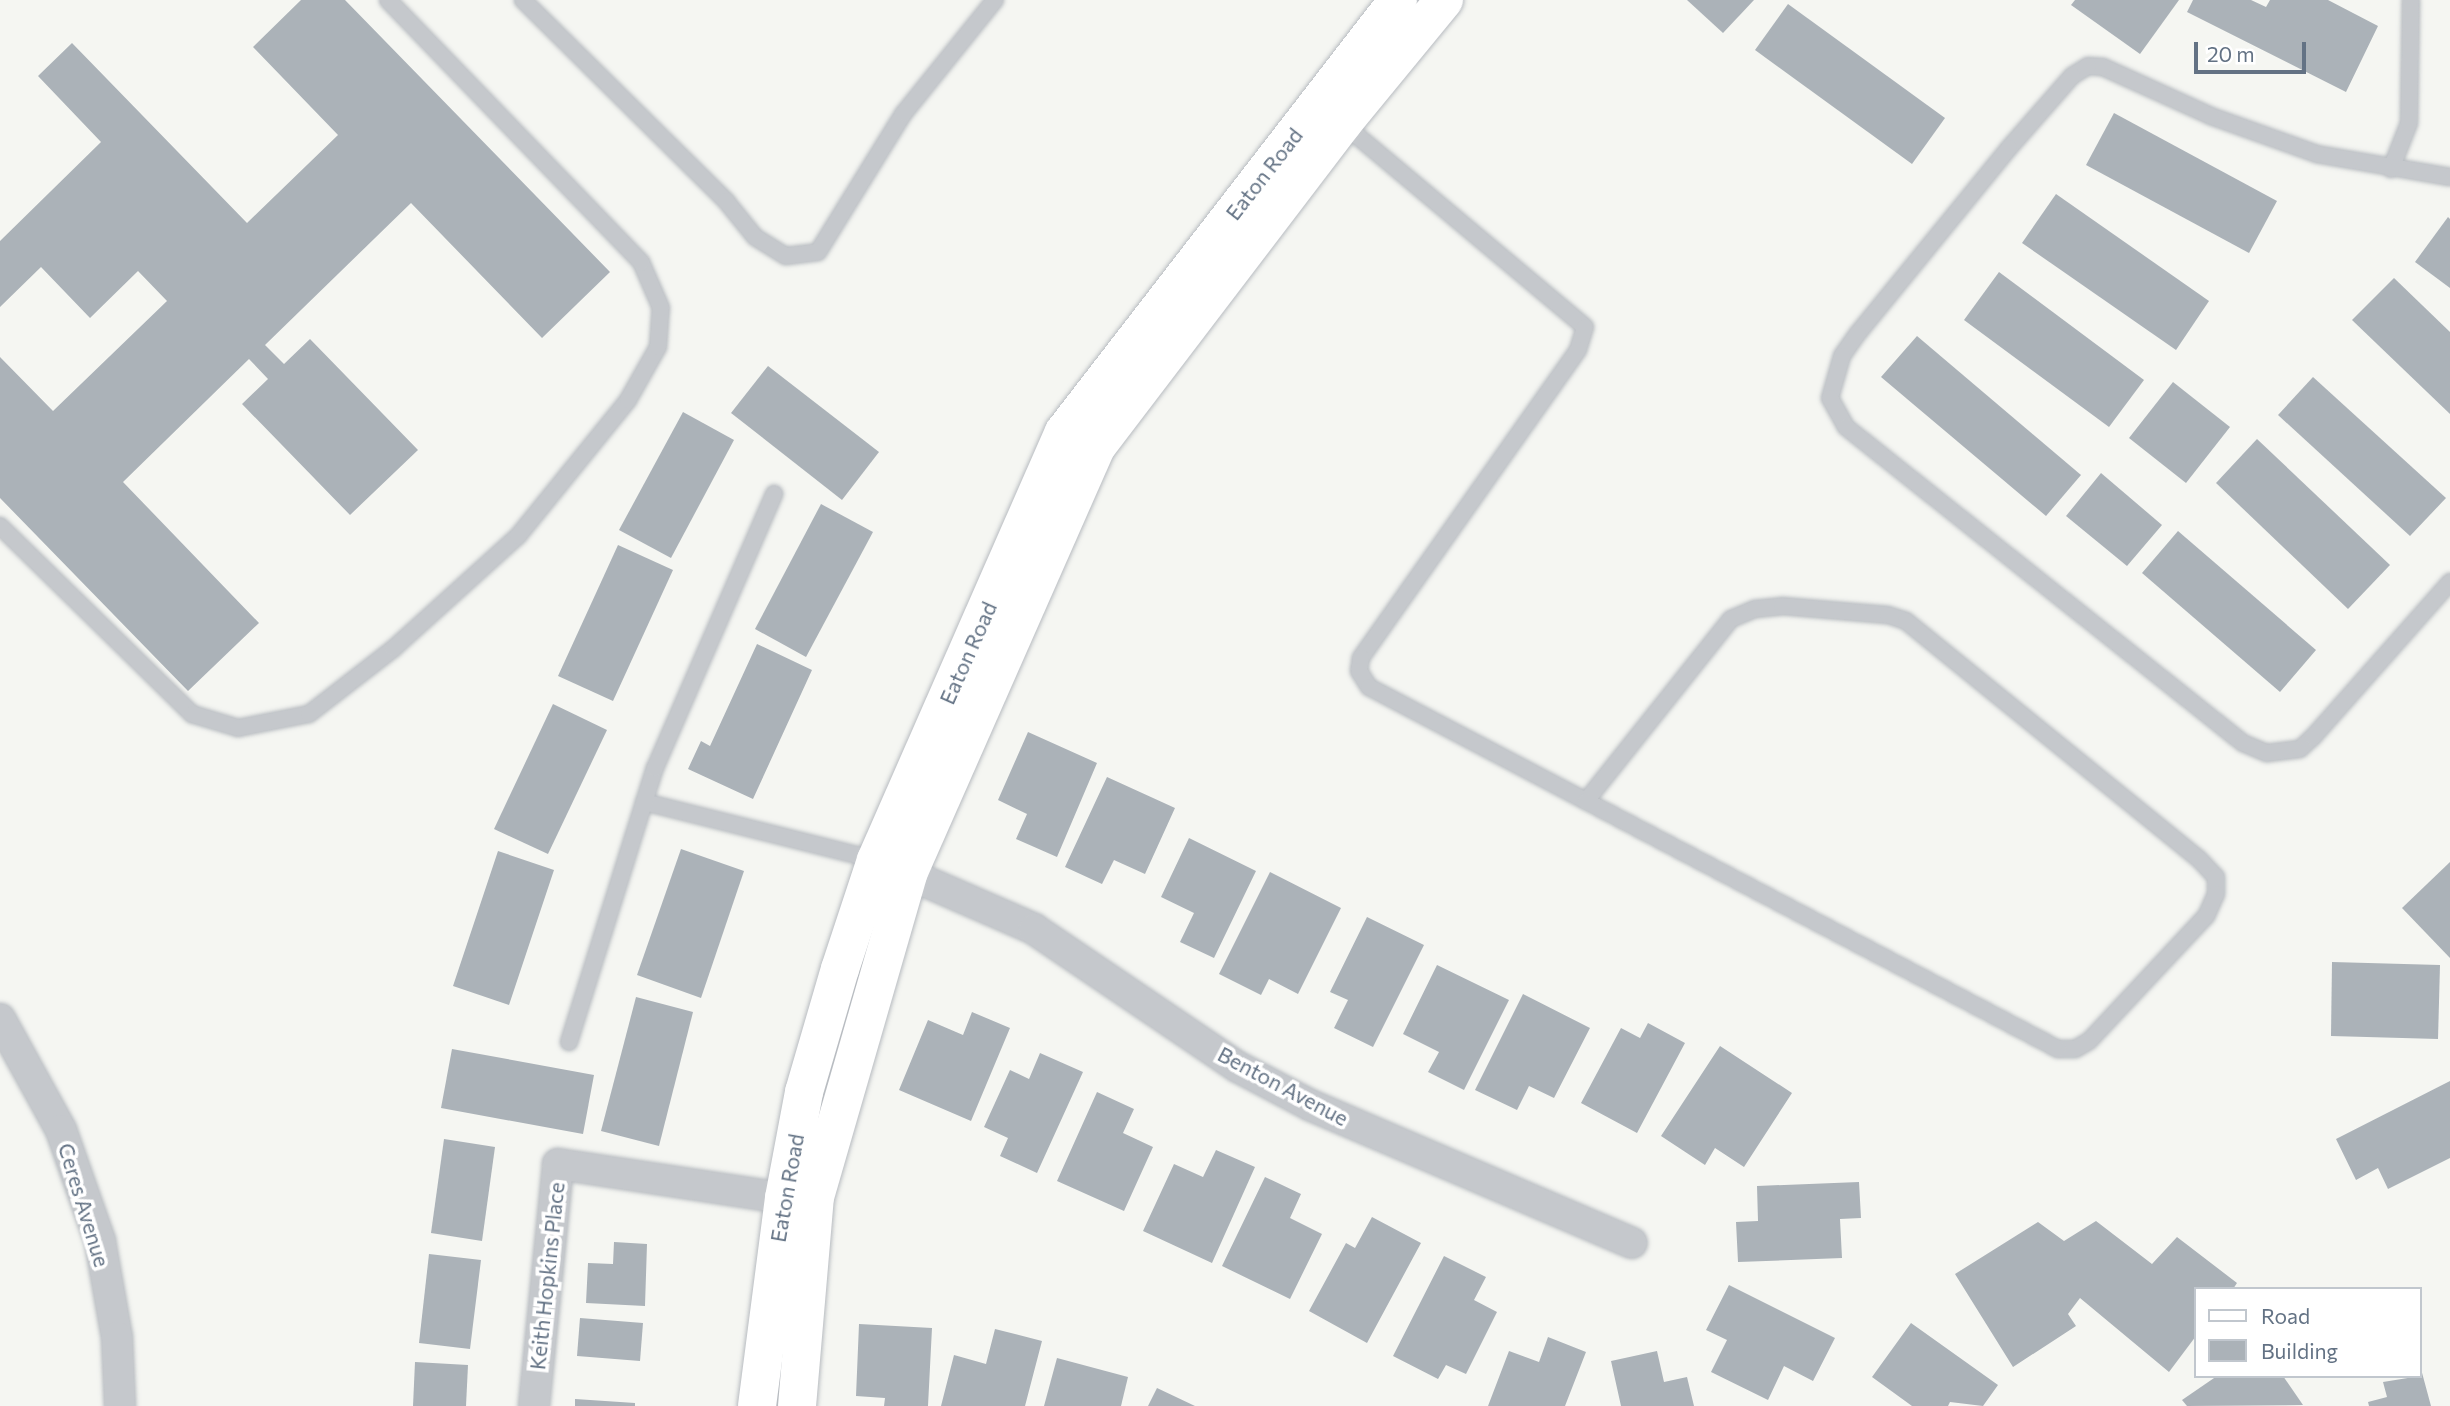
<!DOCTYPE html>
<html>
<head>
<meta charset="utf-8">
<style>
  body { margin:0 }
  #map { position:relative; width:2450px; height:1406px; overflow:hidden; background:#f5f6f2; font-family:Commissioner,sans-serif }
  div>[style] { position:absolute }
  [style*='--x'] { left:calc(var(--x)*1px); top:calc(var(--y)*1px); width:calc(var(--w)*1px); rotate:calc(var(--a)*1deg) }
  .building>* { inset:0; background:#abb2b8 }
  .roads { filter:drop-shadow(0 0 2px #b7bbc0) drop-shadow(0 0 2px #b7bbc0) }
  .lane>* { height:16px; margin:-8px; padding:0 8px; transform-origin:8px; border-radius:8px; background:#c5c8cc }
  .street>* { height:30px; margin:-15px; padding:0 15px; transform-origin:15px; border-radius:15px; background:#c5c8cc }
  .secondary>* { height:38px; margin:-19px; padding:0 19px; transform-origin:19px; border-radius:19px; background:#fff }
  span { translate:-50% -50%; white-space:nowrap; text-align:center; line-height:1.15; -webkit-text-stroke:7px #fff; paint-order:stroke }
  .street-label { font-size:21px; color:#637284 }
  .legend { position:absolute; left:2194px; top:1287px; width:228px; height:91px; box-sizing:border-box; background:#fff; border:2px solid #c1c7ce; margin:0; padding:9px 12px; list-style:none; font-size:21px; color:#637284 }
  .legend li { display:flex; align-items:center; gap:14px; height:35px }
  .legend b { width:35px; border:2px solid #c1c7ce }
  .scale { position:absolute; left:2194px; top:42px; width:112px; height:32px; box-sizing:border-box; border:4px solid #637284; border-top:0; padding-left:9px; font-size:21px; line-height:24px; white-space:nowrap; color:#637284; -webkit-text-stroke:5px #fff; paint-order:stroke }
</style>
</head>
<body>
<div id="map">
  <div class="building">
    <div style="clip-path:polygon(301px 0,345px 0,610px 272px,542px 338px,411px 203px,265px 345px,284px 364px,310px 339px,418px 450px,350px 515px,242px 404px,268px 379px,249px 359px,123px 482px,259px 623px,188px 691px,0 498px,0 357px,53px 411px,167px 301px,138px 271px,90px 318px,41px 267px,0 307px,0 241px,101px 142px,38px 76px,72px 43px,247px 223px,338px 135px,253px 47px)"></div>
    <div style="clip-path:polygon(1687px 0,1754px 0,1723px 33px)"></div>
    <div style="clip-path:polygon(2075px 0,2179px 0,2140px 54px,2071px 5px)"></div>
    <div style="clip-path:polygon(2193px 0,2251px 0,2266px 7px,2270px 0,2328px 0,2378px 26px,2346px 92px,2187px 12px)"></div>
    <div style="clip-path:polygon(1788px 4px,1945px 118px,1912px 164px,1755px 50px)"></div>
    <div style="clip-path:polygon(2114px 113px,2277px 201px,2249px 253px,2086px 165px)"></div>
    <div style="clip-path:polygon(2056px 194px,2209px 301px,2176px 350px,2022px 243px)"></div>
    <div style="clip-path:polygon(2448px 217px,2450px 219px,2450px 288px,2415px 262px)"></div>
    <div style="clip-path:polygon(1999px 272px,2144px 380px,2109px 427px,1964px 320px)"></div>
    <div style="clip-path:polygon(2394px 278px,2450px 332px,2450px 414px,2352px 320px)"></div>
    <div style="clip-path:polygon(1917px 336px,2081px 475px,2046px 516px,1881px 377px)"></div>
    <div style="clip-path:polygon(768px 366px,879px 452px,842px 500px,731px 413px)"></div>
    <div style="clip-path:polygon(2313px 377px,2446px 498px,2410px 536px,2278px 415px)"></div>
    <div style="clip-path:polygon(2173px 382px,2230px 427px,2186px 483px,2129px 438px)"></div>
    <div style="clip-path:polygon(683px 412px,734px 440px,671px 558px,619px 530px)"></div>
    <div style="clip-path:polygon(2257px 439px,2390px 565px,2348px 609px,2216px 483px)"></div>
    <div style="clip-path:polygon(2101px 473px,2162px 525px,2127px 566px,2066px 516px)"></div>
    <div style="clip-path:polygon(821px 504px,873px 532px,806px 657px,755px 629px)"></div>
    <div style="clip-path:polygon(2178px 531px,2316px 650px,2280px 692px,2142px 573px)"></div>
    <div style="clip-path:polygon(618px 545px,673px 570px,613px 701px,558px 676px)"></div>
    <div style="clip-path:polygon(757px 644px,812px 670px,753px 799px,688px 769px,701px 741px,710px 746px)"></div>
    <div style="clip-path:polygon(553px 704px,607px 730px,548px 854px,494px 829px)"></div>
    <div style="clip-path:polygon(1028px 732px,1097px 763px,1057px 857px,1016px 839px,1027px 814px,998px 800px)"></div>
    <div style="clip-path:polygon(1107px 777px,1175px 808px,1145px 874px,1114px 860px,1102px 884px,1065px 867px)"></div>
    <div style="clip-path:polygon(1189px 838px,1256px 871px,1214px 958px,1180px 942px,1194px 913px,1161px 897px)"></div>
    <div style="clip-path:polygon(681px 849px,744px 871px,701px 998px,637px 975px)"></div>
    <div style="clip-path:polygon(498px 851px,554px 870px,509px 1005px,453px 986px)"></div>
    <div style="clip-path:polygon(2450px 862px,2450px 958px,2402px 908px)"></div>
    <div style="clip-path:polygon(1270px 872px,1341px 908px,1298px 994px,1269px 979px,1261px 995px,1219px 974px)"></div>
    <div style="clip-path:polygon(1367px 917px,1424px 945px,1373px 1047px,1334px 1028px,1348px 1000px,1330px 992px)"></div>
    <div style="clip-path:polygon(2332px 962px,2440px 965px,2438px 1039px,2331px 1036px)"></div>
    <div style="clip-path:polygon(1437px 965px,1509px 1000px,1464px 1090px,1428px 1072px,1439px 1052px,1403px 1034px)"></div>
    <div style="clip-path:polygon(1523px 994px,1590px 1028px,1554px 1098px,1529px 1086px,1517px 1110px,1475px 1090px)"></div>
    <div style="clip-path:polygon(636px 997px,693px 1012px,659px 1146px,601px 1131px)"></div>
    <div style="clip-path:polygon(972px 1012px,1010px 1028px,971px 1121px,899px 1090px,928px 1020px,963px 1035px)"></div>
    <div style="clip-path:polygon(1648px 1023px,1685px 1043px,1637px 1133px,1581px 1103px,1621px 1028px,1640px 1038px)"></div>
    <div style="clip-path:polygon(1720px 1046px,1792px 1093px,1744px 1167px,1715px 1148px,1705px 1165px,1661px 1136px)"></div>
    <div style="clip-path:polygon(452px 1049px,594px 1075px,583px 1134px,441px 1108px)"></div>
    <div style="clip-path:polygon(1040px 1053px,1083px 1072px,1037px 1173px,1000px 1156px,1008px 1138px,984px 1127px,1010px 1070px,1029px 1079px)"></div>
    <div style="clip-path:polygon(2450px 1081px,2450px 1158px,2388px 1189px,2378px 1168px,2356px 1180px,2336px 1139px)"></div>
    <div style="clip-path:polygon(1097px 1092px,1134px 1109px,1123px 1133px,1153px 1147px,1124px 1211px,1057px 1181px)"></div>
    <div style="clip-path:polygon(444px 1139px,495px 1147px,482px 1241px,431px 1233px)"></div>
    <div style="clip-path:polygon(1216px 1150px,1255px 1167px,1212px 1263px,1143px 1231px,1174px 1164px,1203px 1177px)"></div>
    <div style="clip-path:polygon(1265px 1177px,1301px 1194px,1290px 1218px,1322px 1234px,1290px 1299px,1222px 1266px)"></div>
    <div style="clip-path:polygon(1859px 1182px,1861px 1218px,1840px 1219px,1842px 1258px,1738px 1262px,1736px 1222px,1758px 1221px,1757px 1186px)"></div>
    <div style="clip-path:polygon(1372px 1217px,1421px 1243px,1367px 1343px,1309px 1311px,1346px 1243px,1355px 1248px)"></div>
    <div style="clip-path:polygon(2096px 1221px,2152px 1264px,2177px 1237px,2237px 1283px,2233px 1289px,2196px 1289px,2196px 1336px,2169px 1372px,2080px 1298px,2068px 1314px,2076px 1326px,2013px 1367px,1955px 1274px,2038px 1222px,2064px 1241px)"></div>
    <div style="clip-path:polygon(614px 1242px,647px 1244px,645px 1306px,586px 1303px,588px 1263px,613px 1264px)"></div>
    <div style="clip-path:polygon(429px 1254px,481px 1260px,470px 1349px,419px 1343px)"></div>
    <div style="clip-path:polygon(1444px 1256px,1486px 1277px,1474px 1300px,1497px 1312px,1466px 1374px,1446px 1365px,1438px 1379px,1393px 1356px)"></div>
    <div style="clip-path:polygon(1729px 1285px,1835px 1338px,1813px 1381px,1784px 1366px,1768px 1400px,1711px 1372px,1727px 1340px,1706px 1330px)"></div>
    <div style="clip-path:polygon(580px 1318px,643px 1323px,640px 1361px,577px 1356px)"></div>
    <div style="clip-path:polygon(1911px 1323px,1998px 1385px,1983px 1406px,1950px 1402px,1948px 1406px,1912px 1406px,1872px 1377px)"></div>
    <div style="clip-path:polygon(859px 1324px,932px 1328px,928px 1406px,884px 1406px,885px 1398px,856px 1396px)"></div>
    <div style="clip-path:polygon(995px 1329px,1042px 1341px,1025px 1406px,941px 1406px,954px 1355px,986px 1364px)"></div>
    <div style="clip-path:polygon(1548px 1337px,1586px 1352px,1565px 1406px,1488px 1406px,1509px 1351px,1539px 1362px)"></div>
    <div style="clip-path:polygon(1657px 1351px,1664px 1382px,1687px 1377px,1694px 1406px,1621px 1406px,1611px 1361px)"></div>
    <div style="clip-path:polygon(1057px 1358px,1128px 1377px,1121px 1406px,1044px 1406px)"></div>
    <div style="clip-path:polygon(415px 1362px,468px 1365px,466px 1406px,413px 1406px)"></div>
    <div style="clip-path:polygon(2421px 1369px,2431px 1406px,2369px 1406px,2368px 1402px,2387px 1397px,2383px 1382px,2420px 1376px)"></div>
    <div style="clip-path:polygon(2217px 1376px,2283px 1376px,2303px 1405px,2187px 1406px,2182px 1400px)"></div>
    <div style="clip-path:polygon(1157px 1388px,1195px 1406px,1148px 1406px)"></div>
    <div style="clip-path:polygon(575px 1399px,635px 1403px,635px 1406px,575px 1406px)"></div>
  </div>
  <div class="roads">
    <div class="lane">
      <div style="--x:523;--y:0;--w:286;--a:44.7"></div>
      <div style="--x:726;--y:201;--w:46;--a:51.1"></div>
      <div style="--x:755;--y:237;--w:36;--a:32"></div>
      <div style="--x:786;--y:256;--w:32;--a:-7"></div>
      <div style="--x:818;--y:252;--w:163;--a:-58.3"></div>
      <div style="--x:904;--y:113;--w:145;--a:-51.2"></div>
      <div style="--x:1342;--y:123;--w:317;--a:40"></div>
      <div style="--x:1585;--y:327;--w:24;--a:107"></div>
      <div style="--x:1578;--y:350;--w:377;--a:125.2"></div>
      <div style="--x:1361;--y:658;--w:13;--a:99"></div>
      <div style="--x:1359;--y:671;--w:19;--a:58"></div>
      <div style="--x:1369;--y:687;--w:245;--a:27.7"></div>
      <div style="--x:1586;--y:801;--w:233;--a:-51.5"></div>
      <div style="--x:1731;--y:619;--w:26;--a:-23"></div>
      <div style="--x:1755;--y:609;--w:27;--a:-6"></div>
      <div style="--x:1782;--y:606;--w:106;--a:4.9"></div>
      <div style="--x:1888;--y:615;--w:19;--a:18"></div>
      <div style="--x:1906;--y:621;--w:377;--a:39.1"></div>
      <div style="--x:2199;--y:859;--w:25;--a:47"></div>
      <div style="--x:2216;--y:877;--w:17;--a:90"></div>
      <div style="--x:2216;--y:894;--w:24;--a:114"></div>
      <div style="--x:2206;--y:916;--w:171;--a:133.1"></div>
      <div style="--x:2089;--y:1041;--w:16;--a:150"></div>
      <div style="--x:2075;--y:1049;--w:17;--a:180"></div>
      <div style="--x:2058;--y:1049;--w:533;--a:-152.28"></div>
      <div style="--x:2391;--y:169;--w:49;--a:-68.6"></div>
      <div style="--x:2409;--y:123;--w:123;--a:-89.1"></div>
      <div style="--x:2450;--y:177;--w:135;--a:-170.2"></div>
      <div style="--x:2317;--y:154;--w:113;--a:-160.3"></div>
      <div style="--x:2211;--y:116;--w:119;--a:-155.6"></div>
      <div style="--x:2103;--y:67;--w:15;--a:-176"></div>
      <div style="--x:2088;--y:66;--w:19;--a:148"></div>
      <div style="--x:2072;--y:76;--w:96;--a:131.2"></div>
      <div style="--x:2009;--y:148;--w:239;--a:129.2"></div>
      <div style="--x:1858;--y:333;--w:28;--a:125"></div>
      <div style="--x:1842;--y:356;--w:44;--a:105.9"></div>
      <div style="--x:1830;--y:398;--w:33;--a:61"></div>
      <div style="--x:1846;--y:427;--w:507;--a:38.52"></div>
      <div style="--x:2243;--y:743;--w:26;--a:23"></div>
      <div style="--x:2267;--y:753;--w:33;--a:-7"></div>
      <div style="--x:2300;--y:749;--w:18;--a:-43"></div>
      <div style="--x:2313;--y:737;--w:207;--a:-48.5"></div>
      <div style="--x:0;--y:526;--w:269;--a:44.4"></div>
      <div style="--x:192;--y:714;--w:48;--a:16.9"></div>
      <div style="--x:238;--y:728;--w:72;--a:-11.2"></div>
      <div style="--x:309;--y:714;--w:108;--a:-37.8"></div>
      <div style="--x:394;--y:648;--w:167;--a:-42.1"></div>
      <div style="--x:518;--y:536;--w:175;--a:-51"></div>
      <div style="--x:628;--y:400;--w:61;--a:-60.5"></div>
      <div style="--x:658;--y:347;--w:39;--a:-86"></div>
      <div style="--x:661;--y:308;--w:50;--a:-113.5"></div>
      <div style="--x:641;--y:262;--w:364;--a:-134"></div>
      <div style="--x:644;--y:802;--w:239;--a:14"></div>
      <div style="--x:569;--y:1042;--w:287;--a:-72.6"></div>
      <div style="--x:655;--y:768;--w:299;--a:-66.5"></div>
    </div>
    <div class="street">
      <div style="--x:890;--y:866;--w:157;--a:23.6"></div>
      <div style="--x:1034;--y:929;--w:246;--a:34.1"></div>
      <div style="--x:1238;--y:1067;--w:81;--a:27.8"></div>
      <div style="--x:1310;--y:1105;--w:350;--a:23.2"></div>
      <div style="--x:0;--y:1019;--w:127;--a:61.2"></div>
      <div style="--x:61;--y:1130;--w:118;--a:70.6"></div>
      <div style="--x:100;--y:1241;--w:97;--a:80"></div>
      <div style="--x:117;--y:1337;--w:69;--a:87.5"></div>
      <div style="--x:534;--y:1406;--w:243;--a:-84.3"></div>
      <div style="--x:558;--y:1164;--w:229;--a:8.6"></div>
    </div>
    <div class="secondary">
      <div style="--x:757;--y:1406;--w:210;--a:-82.6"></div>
      <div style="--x:784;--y:1198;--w:108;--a:-79.3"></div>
      <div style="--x:804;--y:1092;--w:128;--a:-73.7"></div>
      <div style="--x:840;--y:969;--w:115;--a:-71.7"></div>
      <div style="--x:876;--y:860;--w:467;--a:-66.3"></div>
      <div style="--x:1064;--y:432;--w:546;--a:-52.29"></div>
      <div style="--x:797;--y:1406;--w:210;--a:-85.1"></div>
      <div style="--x:815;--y:1197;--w:336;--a:-73.9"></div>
      <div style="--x:908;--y:874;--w:468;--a:-66.2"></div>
      <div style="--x:1097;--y:446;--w:406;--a:-52.7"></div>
      <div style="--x:1343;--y:123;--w:159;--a:-50.6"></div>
    </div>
  </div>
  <div class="street-label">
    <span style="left:1264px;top:174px;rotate:-52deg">Eaton Road</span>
    <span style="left:968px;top:653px;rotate:-66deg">Eaton Road</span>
    <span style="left:1283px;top:1086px;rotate:28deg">Benton Avenue</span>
    <span style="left:787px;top:1188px;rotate:-80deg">Eaton Road</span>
    <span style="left:84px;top:1205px;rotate:73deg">Ceres Avenue</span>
    <span style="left:547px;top:1276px;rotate:-84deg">Keith Hopkins Place</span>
  </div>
  <ul class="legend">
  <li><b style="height:9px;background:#fff"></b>Road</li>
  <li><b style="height:19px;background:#abb2b8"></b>Building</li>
  </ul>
  <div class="scale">20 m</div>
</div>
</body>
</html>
